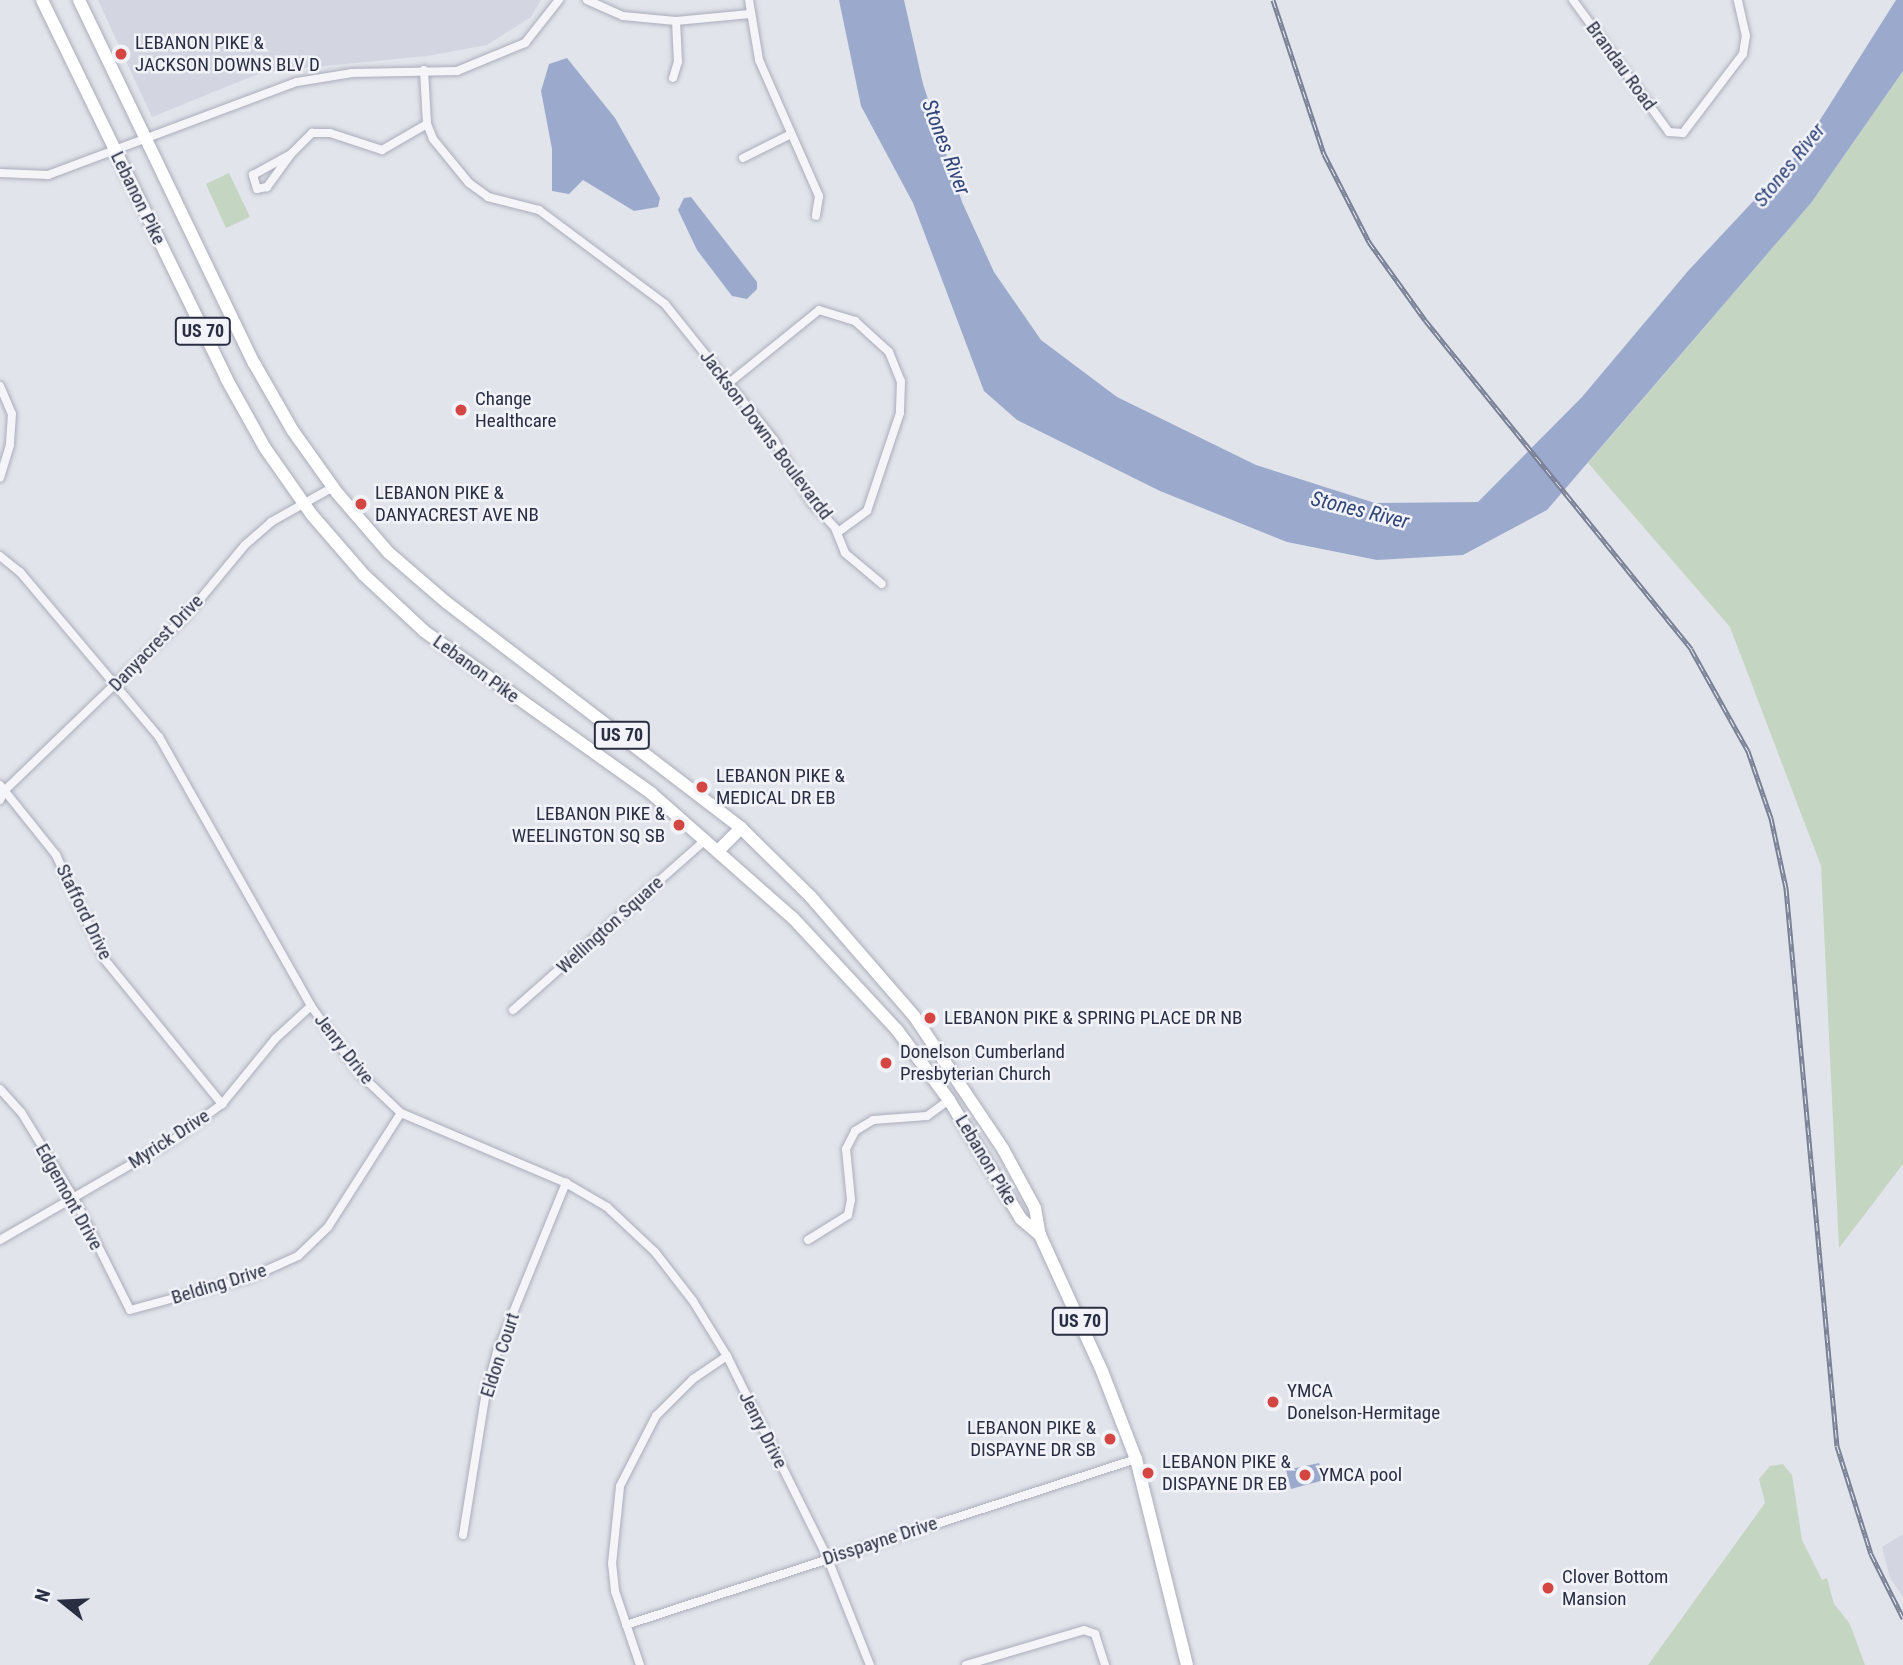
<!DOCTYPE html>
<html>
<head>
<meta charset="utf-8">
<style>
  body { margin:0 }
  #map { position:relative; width:1903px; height:1665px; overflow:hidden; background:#e2e4eb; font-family:"Roboto Condensed",sans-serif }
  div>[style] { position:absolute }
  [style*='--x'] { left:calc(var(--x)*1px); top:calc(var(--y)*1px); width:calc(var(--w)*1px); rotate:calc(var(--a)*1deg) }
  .built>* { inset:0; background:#d3d6e0 }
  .green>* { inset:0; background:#c4d5c2 }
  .water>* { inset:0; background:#9baacc }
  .roads { filter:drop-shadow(0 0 2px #aaadb9) drop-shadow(0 0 2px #aaadb9) }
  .street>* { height:8px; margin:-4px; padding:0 4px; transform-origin:4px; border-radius:4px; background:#f5f5f9 }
  .primary>* { height:12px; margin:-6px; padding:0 6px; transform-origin:6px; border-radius:6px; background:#fff }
  .rail>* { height:5px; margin-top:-2.5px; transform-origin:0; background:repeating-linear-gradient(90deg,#f1f3f8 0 8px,#7a8095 0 16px); box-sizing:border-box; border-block:2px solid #7a8095 }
  .dots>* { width:19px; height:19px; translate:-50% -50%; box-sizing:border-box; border:4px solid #f1f3f8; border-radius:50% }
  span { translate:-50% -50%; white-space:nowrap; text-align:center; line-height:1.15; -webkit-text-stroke:5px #f1f3f8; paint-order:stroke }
  .shield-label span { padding:2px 5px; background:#f1f3f8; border:2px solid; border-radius:5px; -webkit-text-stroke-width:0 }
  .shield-label { font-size:18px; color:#292e43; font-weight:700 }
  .poi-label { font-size:19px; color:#292e43 }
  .left { translate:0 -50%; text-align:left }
  .right { translate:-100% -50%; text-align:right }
  .street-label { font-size:19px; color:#292e43 }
  .water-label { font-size:21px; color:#314579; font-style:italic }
  .north { position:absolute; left:28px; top:1567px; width:70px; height:70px; -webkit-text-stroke:5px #f1f3f8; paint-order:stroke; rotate:288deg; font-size:19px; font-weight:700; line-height:28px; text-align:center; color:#292e43 }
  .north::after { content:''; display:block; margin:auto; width:24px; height:32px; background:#292e43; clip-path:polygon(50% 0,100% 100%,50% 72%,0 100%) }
</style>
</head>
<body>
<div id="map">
  <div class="built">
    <div style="clip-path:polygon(98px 0,541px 0,531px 17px,487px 45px,427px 56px,263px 72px,152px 117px)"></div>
    <div style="clip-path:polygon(1903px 1534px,1903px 1597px,1890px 1578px,1882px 1547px)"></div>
  </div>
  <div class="green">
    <div style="clip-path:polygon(1903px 71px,1903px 1164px,1839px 1248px,1821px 866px,1730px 627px,1588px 463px,1811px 203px)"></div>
    <div style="clip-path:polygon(229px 173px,250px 217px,226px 228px,206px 184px)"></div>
    <div style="clip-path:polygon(1783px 1464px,1792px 1475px,1802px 1540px,1822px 1580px,1827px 1578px,1834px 1604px,1850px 1624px,1865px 1665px,1648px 1665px,1765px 1503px,1759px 1479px,1770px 1466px)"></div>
  </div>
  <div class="water">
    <div style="clip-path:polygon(839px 0,904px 0,923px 84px,962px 202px,994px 272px,1041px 340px,1117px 397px,1256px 465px,1375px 503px,1478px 502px,1582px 397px,1688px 271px,1801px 150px,1896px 0,1903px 0,1903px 71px,1811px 203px,1547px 510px,1463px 555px,1377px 560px,1287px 542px,1160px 491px,1017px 420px,984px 391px,913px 203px,861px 106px)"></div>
    <div style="clip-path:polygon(567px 58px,615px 118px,660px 198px,658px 207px,634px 211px,583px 180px,569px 194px,552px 191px,552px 149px,541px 91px,549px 64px)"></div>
    <div style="clip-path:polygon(691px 197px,757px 282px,757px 289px,747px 299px,732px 296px,697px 250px,678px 210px,684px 198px)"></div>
    <div style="clip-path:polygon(1319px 1463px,1324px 1480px,1291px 1489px,1286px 1470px)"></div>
  </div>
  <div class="roads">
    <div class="street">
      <div style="--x:587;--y:0;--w:39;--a:24"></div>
      <div style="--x:623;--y:16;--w:53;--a:5.4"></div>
      <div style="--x:676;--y:21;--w:74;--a:-5.4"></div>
      <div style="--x:749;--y:0;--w:61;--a:80.5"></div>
      <div style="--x:759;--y:60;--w:149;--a:66.2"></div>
      <div style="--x:819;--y:196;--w:20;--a:99"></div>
      <div style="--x:1573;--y:0;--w:163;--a:54"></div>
      <div style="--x:1669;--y:132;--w:14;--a:4"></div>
      <div style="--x:1683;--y:133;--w:99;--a:-52.8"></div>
      <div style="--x:1743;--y:54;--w:18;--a:-81"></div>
      <div style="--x:1746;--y:36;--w:37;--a:-103"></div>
      <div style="--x:424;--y:70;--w:54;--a:86.8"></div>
      <div style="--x:427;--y:124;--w:16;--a:68"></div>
      <div style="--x:433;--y:139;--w:57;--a:50.7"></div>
      <div style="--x:469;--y:183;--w:24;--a:36"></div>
      <div style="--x:488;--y:197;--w:53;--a:14.3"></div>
      <div style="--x:539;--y:210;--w:157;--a:36.7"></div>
      <div style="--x:665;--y:304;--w:174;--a:51.3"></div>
      <div style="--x:774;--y:440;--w:74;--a:58.9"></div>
      <div style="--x:812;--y:503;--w:34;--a:47"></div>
      <div style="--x:835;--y:528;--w:27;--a:68"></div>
      <div style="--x:845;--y:553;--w:48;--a:40"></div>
      <div style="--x:673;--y:78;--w:17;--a:-73"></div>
      <div style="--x:678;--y:62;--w:41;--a:-92.8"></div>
      <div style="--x:291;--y:154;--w:41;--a:126"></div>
      <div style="--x:267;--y:187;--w:10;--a:169"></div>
      <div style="--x:257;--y:189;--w:15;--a:-106"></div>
      <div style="--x:253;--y:175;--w:43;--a:-28.9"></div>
      <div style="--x:291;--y:154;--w:30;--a:-45"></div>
      <div style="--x:312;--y:133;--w:18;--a:0"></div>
      <div style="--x:330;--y:133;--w:55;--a:18.1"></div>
      <div style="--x:382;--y:150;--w:52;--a:-30"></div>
      <div style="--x:743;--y:158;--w:54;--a:-26.6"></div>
      <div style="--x:0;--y:173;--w:48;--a:2.4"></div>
      <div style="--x:48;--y:175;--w:266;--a:-20.5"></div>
      <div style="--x:297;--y:82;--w:56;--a:-9.3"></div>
      <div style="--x:352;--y:73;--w:105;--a:-1.1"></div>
      <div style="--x:457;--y:71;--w:74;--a:-22.4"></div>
      <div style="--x:525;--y:43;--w:55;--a:-51.7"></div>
      <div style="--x:729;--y:383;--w:116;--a:-39"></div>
      <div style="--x:819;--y:310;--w:38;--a:17"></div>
      <div style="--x:855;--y:321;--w:46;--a:42.4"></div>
      <div style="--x:889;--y:352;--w:31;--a:68"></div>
      <div style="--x:901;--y:381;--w:32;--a:92"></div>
      <div style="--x:900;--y:413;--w:103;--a:108.6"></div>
      <div style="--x:867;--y:511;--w:36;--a:144"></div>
      <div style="--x:0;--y:386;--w:30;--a:67"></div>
      <div style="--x:12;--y:414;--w:31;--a:94"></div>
      <div style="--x:10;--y:445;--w:34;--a:107"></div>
      <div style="--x:0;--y:556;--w:26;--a:39"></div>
      <div style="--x:20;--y:572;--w:216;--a:49.9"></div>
      <div style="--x:159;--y:737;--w:309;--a:60.5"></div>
      <div style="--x:311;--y:1006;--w:84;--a:54.2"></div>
      <div style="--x:360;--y:1074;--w:57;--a:43.6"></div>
      <div style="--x:401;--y:1113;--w:179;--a:23"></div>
      <div style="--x:566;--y:1183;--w:48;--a:30.3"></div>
      <div style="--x:607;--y:1207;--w:66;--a:43.2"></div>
      <div style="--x:655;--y:1252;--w:62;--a:52.2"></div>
      <div style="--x:693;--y:1301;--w:65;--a:58.3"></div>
      <div style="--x:727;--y:1356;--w:225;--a:63.5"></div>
      <div style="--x:827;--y:1557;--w:116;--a:68.3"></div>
      <div style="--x:0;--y:785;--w:90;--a:51.3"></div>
      <div style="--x:56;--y:855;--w:116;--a:65"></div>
      <div style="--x:105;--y:960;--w:186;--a:50.9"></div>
      <div style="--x:0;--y:800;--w:11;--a:-63"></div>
      <div style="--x:5;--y:790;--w:252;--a:-43.9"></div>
      <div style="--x:187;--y:615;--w:91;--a:-50.4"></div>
      <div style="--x:245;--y:545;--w:35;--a:-41"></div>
      <div style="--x:271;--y:522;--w:71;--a:-29.4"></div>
      <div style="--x:513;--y:1010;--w:258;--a:-41.5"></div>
      <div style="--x:0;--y:1089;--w:31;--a:48"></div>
      <div style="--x:21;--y:1112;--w:101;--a:58.4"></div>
      <div style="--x:74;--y:1198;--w:125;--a:63.4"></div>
      <div style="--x:130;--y:1310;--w:123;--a:-15.1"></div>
      <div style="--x:249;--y:1278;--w:54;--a:-24.2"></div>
      <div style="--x:298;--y:1256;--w:42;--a:-44"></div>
      <div style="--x:328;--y:1227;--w:135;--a:-57.4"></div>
      <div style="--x:0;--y:1240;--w:200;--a:-30"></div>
      <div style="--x:173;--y:1140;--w:61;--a:-36.3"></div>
      <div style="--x:222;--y:1104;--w:84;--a:-50.8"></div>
      <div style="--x:275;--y:1039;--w:49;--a:-42.5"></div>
      <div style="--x:808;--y:1240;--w:47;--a:-32"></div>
      <div style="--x:848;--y:1215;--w:15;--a:-79"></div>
      <div style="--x:851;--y:1200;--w:51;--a:-95.6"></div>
      <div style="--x:846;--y:1149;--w:20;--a:-63"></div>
      <div style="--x:855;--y:1131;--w:21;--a:-31"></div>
      <div style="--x:873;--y:1120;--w:54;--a:-4.2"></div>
      <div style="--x:927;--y:1116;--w:27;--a:-36"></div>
      <div style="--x:463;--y:1535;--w:140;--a:-80.9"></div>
      <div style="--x:485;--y:1397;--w:47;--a:-75.1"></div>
      <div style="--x:497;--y:1352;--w:183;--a:-67.8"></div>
      <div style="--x:626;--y:1625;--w:536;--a:-18.03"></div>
      <div style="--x:640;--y:1665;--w:78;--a:-108.7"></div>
      <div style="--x:615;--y:1591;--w:27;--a:-96"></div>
      <div style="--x:612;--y:1564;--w:78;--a:-84.1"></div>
      <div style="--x:620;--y:1486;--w:79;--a:-62.8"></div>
      <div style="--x:656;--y:1416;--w:52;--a:-45"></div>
      <div style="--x:693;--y:1379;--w:41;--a:-34.1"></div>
      <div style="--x:966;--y:1665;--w:123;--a:-16.5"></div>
      <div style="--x:1084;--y:1630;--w:12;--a:20"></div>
      <div style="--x:1095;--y:1634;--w:33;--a:72"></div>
    </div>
    <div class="primary">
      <div style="--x:42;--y:0;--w:420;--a:64"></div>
      <div style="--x:226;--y:378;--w:80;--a:60.9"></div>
      <div style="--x:265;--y:448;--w:82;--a:55"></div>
      <div style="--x:312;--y:515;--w:79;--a:49.1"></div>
      <div style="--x:364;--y:575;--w:82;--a:43"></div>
      <div style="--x:424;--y:631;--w:279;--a:35.5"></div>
      <div style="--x:651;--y:793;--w:189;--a:41.4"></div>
      <div style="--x:793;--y:918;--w:153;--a:47.1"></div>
      <div style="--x:897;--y:1030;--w:87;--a:53.4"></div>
      <div style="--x:949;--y:1100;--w:139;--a:58.8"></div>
      <div style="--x:1021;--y:1219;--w:25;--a:40"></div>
      <div style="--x:79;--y:0;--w:403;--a:64.3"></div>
      <div style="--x:254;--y:363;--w:78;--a:60.2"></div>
      <div style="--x:293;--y:431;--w:77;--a:54.5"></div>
      <div style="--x:338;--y:494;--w:78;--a:49.2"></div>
      <div style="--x:389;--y:553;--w:77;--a:40.8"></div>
      <div style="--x:447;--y:603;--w:370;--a:37.4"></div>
      <div style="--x:741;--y:828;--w:98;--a:44.6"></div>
      <div style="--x:811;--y:897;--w:157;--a:49.1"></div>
      <div style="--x:914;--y:1016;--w:160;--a:56.2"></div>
      <div style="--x:1003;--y:1149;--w:67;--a:61.5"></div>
      <div style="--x:1035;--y:1208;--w:27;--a:80"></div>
      <div style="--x:1040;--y:1235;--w:149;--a:65.5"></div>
      <div style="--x:1102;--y:1371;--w:94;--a:68.9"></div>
      <div style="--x:1136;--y:1459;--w:212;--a:76.1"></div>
      <div style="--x:719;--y:850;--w:31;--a:-45"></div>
    </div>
  </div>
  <div class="rail">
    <div style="--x:1273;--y:0;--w:162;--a:71.7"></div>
    <div style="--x:1324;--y:154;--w:99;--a:62.9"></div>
    <div style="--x:1369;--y:242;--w:96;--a:54.3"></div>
    <div style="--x:1425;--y:320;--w:423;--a:51"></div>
    <div style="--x:1691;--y:649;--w:117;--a:60.8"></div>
    <div style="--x:1748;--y:751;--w:71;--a:71.1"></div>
    <div style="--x:1771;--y:818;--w:72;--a:77.9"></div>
    <div style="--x:1786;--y:888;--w:560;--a:84.78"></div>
    <div style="--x:1837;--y:1446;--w:113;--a:72.5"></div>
    <div style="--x:1871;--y:1554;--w:72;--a:63.4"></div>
  </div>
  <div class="dots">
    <div style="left:121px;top:54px;background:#d44642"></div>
    <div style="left:461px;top:410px;background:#d44642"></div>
    <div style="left:361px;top:504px;background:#d44642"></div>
    <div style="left:702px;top:787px;background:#d44642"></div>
    <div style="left:679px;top:825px;background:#d44642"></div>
    <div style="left:930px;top:1018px;background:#d44642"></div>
    <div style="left:886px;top:1063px;background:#d44642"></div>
    <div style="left:1273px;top:1402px;background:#d44642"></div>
    <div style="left:1110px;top:1439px;background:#d44642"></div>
    <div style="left:1148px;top:1473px;background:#d44642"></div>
    <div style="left:1305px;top:1475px;background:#d44642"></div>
    <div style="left:1548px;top:1588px;background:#d44642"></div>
  </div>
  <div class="shield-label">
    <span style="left:203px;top:331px">US 70</span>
    <span style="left:622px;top:735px">US 70</span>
    <span style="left:1080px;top:1321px">US 70</span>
  </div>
  <div class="poi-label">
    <span class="left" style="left:135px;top:54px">LEBANON PIKE &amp;<br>JACKSON DOWNS BLV D</span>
    <span class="left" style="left:475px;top:410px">Change<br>Healthcare</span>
    <span class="left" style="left:375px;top:504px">LEBANON PIKE &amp;<br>DANYACREST AVE NB</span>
    <span class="left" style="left:716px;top:787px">LEBANON PIKE &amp;<br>MEDICAL DR EB</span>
    <span class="right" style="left:665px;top:825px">LEBANON PIKE &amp;<br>WEELINGTON SQ SB</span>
    <span class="left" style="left:944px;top:1018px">LEBANON PIKE &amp; SPRING PLACE DR NB</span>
    <span class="left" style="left:900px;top:1063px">Donelson Cumberland<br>Presbyterian Church</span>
    <span class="left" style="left:1287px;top:1402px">YMCA<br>Donelson-Hermitage</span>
    <span class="right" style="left:1096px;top:1439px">LEBANON PIKE &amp;<br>DISPAYNE DR SB</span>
    <span class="left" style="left:1162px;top:1473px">LEBANON PIKE &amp;<br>DISPAYNE DR EB</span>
    <span class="left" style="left:1319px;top:1475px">YMCA pool</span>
    <span class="left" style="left:1562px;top:1588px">Clover Bottom<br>Mansion</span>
  </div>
  <div class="street-label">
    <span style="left:1621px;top:66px;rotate:54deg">Brandau Road</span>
    <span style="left:138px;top:198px;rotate:64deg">Lebanon Pike</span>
    <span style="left:766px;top:435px;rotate:53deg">Jackson Downs Boulevardd</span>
    <span style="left:156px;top:643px;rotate:-46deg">Danyacrest Drive</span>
    <span style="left:476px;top:669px;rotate:36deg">Lebanon Pike</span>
    <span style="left:84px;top:912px;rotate:64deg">Stafford Drive</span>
    <span style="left:610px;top:925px;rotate:-42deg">Wellington Square</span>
    <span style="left:344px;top:1049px;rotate:52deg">Jenry Drive</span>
    <span style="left:169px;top:1139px;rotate:-33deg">Myrick Drive</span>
    <span style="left:986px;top:1160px;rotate:59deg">Lebanon Pike</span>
    <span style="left:69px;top:1197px;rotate:61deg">Edgemont Drive</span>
    <span style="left:219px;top:1284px;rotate:-17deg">Belding Drive</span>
    <span style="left:500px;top:1355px;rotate:-72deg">Eldon Court</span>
    <span style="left:763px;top:1430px;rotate:63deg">Jenry Drive</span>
    <span style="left:880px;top:1541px;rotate:-18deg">Disspayne Drive</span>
  </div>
  <div class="water-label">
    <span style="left:946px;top:147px;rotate:69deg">Stones River</span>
    <span style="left:1789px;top:165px;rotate:-51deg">Stones River</span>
    <span style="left:1360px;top:510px;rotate:14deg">Stones River</span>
  </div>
  <div class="north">N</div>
</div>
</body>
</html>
